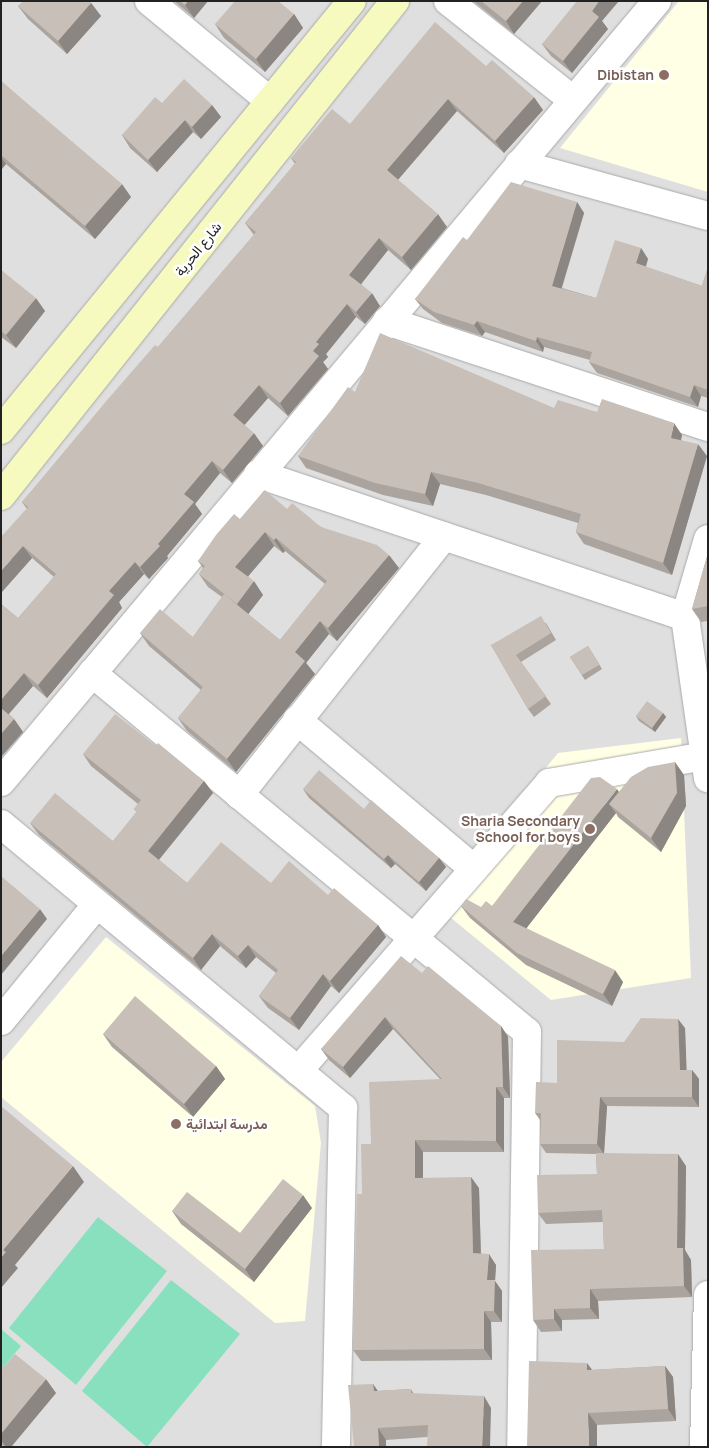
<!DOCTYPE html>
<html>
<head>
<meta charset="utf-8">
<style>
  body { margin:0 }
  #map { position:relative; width:709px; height:1448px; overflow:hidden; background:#f2efe9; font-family:Manrope,Vazirmatn,sans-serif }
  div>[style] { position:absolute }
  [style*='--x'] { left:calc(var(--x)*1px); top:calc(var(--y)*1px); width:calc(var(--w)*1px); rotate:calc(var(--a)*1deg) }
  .residential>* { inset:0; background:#e0dfdf }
  .education>* { inset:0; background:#ffffe5 }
  .pitch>* { inset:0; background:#88e0be }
  .roads { filter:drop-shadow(0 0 1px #a9a9a9) drop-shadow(0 0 1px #a9a9a9) }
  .street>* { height:28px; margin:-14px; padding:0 14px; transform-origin:14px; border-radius:14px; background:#fff }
  .secondary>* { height:28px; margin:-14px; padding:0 14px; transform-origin:14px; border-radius:14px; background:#f7fabf }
  .wall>* { inset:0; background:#aba49e }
  .shaded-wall>* { inset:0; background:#8b8681 }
  .building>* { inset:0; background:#c7bfb8 }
  .dots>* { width:14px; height:14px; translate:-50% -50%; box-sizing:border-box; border:2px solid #fff; border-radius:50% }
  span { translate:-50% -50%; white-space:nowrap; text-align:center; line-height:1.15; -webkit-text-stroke:5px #fff; paint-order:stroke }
  .education-label { font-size:14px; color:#785e54; font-weight:700 }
  .right { translate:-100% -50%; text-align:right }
  .left { translate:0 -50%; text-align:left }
  .street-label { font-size:14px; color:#222 }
  .frame { position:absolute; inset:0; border:2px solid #222; pointer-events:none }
</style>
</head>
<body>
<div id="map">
  <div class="residential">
    <div style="clip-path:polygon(1px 1px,708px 1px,708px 1447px,1px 1447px)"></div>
  </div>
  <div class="education">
    <div style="clip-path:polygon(679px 1px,708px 1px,708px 192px,560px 148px)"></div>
    <div style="clip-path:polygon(681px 738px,691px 978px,551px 1000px,434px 904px,558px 753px)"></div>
    <div style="clip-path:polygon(106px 937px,315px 1106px,321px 1143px,305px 1321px,275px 1323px,1px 1097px,1px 1062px)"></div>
  </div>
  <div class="pitch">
    <div style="clip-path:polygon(98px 1217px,167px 1271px,76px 1385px,9px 1328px)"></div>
    <div style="clip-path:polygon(171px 1280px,240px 1334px,147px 1447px,82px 1391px)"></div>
    <div style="clip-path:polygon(1px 1329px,21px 1346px,1px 1370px)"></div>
  </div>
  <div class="roads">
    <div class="street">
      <div style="--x:149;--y:1;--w:157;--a:39.6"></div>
      <div style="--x:448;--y:1;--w:159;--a:38.4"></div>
      <div style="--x:519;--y:164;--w:196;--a:15.4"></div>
      <div style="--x:387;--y:321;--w:338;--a:18.3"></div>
      <div style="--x:258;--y:474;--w:450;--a:18.5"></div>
      <div style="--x:708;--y:539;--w:81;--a:106.4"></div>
      <div style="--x:685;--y:617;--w:163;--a:81.9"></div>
      <div style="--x:92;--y:673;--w:564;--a:39.53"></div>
      <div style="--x:527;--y:1032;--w:415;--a:90.8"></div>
      <div style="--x:297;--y:720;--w:231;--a:40.1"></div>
      <div style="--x:1;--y:782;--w:1020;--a:-49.97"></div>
      <div style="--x:239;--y:795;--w:330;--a:-51.6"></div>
      <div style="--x:1;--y:824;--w:445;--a:39.7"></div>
      <div style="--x:343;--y:1108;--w:339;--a:91.2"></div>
      <div style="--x:1;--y:1021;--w:151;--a:-50.6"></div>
      <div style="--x:298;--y:1071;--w:382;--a:-48.9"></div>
      <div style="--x:549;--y:783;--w:158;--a:-9.8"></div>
      <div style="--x:704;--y:1447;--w:152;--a:-88.5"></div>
    </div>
    <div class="secondary">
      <div style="--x:1;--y:430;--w:554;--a:-50.71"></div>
      <div style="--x:1;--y:496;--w:633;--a:-51.48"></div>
    </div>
  </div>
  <div class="wall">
    <div style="clip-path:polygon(174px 1px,208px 1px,194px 18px)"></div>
    <div style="clip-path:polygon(473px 1px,542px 1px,514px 34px)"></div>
    <div style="clip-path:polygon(91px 3px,101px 16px,67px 54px,28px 19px,18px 6px)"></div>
    <div style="clip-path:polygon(294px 14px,303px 28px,265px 72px,224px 38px,215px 24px)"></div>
    <div style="clip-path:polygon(602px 21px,608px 29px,572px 73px,551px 56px,542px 44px)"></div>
    <div style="clip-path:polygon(486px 66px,543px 110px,504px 153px,457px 111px,398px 180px,447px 227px,411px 270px,388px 250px,361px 284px,380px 306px,365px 324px,356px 317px,326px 354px,328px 357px,323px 362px,328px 369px,288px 416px,268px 398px,244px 425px,263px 446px,232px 483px,220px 473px,195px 504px,202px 514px,167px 556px,168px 558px,149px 579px,144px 574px,119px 602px,122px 608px,47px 698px,33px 686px,9px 714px,14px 719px,23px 732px,1px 757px,1px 604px,18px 618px,54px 577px,32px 558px,1px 593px,27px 509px,22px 502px,158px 347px,254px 235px,245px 223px,295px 164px,291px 158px,350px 124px)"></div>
    <div style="clip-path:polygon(1px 81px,131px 197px,95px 239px,6px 164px,1px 170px)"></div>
    <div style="clip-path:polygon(162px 103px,212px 105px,221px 117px,201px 139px,193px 132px,157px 172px,130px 148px,122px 135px)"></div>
    <div style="clip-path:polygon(577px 202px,584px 213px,562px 288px,596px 298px,641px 248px,648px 259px,646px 267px,702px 286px,708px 267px,708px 398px,701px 396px,698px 407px,597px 373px,589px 362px,590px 360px,544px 347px,543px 352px,485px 332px,482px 336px,442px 323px,423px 309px,415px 299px,467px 240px)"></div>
    <div style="clip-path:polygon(1px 270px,45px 311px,16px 348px,1px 337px)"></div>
    <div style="clip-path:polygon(355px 392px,554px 408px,597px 412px,682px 435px,681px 440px,707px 456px,672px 575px,584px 544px,576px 532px,578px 523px,486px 495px,440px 484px,433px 506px,383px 495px,306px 468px,298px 456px)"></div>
    <div style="clip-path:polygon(evenodd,287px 509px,399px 568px,337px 641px,329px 634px,306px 663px,315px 674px,236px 772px,187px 731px,178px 718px,201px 690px,149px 646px,140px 633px,193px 637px,222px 597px,208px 587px,199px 574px,203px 568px,198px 561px,240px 519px,287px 509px,274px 546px,283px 553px,285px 551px,325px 584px,280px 640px,248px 614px,263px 595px,248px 576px,274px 546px)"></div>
    <div style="clip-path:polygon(708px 553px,708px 621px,701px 622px,692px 609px)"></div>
    <div style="clip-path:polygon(546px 623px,556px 640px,521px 662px,551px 704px,534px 717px,528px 709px,491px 645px)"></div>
    <div style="clip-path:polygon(588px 646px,602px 669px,585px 680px,570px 657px)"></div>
    <div style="clip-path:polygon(663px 713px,666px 717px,655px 732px,639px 721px,636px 716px)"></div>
    <div style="clip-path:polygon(156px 746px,204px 781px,213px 793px,159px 860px,187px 883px,271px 883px,328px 895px,378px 925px,386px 937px,339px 993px,331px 986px,299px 1030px,268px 1008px,259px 996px,276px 973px,256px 957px,246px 968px,220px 946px,201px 970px,39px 835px,30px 823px,113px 841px,137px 812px,134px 809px,138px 804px,91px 766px,83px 754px)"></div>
    <div style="clip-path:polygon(684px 775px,686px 806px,661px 852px,618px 817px,616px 813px,526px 928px,623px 982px,612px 1006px,526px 965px,470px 918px,461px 906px,481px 907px,492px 906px,619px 792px)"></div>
    <div style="clip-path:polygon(303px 789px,364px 809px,439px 858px,446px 867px,426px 891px,395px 864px,391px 868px,309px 798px)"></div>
    <div style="clip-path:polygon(422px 973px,501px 1026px,508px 1037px,510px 1098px,504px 1098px,504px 1152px,423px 1152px,423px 1178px,479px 1188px,481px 1253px,496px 1265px,495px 1281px,502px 1291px,502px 1322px,491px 1322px,492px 1360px,361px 1361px,353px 1350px,362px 1194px,371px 1144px,440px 1079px,393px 1029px,350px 1078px,329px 1060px,321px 1049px)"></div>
    <div style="clip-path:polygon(685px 1028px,686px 1070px,692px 1070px,699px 1079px,699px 1107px,607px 1106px,604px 1153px,686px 1166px,685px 1250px,691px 1260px,692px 1297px,598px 1301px,599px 1319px,562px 1320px,562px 1331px,541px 1332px,533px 1320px,604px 1249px,603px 1222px,546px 1224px,538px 1213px,597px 1174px,596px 1154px,546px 1153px,540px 1144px,540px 1120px,535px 1113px,557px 1083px,624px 1042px)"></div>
    <div style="clip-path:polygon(103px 1034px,216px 1066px,225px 1079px,193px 1117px,112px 1047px)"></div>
    <div style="clip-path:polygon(312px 1208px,254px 1282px,181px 1224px,172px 1211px,240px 1233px)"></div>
    <div style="clip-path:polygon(665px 1366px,673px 1377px,676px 1421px,597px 1425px,527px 1447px,592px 1370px)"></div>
    <div style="clip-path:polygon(1px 1370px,56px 1393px,11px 1447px,5px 1447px,1px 1444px)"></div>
    <div style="clip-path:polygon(373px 1384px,378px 1391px,411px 1389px,414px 1394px,491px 1408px,427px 1437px,386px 1440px,386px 1447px,354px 1447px)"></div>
  </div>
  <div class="shaded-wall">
    <div style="clip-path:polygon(188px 1px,208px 1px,194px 18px,185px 5px)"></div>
    <div style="clip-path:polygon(523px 1px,542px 1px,514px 34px,506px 21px)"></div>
    <div style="clip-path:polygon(599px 1px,619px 1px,602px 21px,608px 29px,572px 73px,563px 61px,592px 11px)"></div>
    <div style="clip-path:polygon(91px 3px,101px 16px,67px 54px,58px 41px)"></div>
    <div style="clip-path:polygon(294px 14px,303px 28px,265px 72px,256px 59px)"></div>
    <div style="clip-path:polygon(534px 97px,543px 110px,504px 153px,495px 141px)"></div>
    <div style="clip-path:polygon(448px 99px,457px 111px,395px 183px,387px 170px)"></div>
    <div style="clip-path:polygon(212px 105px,221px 117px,201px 139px,192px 127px)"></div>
    <div style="clip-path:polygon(185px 120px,193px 132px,157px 172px,148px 160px)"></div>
    <div style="clip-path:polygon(1px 157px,6px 164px,1px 170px)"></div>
    <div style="clip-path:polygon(122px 184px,131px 197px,95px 239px,85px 226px)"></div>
    <div style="clip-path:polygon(577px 202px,584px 213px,559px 296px,552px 286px)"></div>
    <div style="clip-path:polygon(438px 214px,447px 227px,411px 270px,402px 257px)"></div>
    <div style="clip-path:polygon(379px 238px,388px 250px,358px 288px,349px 275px)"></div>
    <div style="clip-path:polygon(641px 248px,648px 259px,643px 274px,636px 263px)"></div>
    <div style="clip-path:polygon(372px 293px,380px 306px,365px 324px,356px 312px)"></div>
    <div style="clip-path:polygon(36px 298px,45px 311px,16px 348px,6px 335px)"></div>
    <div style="clip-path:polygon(347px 304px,356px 317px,326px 354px,328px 357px,323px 362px,328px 369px,288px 416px,280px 403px,316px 342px)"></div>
    <div style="clip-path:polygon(477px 321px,485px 332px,482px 336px,474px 325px)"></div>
    <div style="clip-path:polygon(537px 337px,544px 347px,543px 352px,536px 341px)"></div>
    <div style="clip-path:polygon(259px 385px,268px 398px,242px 428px,233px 415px)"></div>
    <div style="clip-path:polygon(694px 385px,701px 396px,698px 407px,690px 397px)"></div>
    <div style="clip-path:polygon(674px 423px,682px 435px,679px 450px,671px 438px)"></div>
    <div style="clip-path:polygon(254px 433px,263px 446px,232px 483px,223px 470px)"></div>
    <div style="clip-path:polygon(698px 444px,707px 456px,672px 575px,663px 563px)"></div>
    <div style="clip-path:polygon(212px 461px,220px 473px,195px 504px,202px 514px,167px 556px,168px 558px,149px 579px,140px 567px,158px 544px,184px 494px)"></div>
    <div style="clip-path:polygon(431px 472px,440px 484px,433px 506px,425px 494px)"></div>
    <div style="clip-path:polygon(265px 532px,274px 546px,245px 580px,235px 567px)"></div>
    <div style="clip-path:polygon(276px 538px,285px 551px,283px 553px,274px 540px)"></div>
    <div style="clip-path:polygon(23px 546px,32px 558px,1px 593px,1px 571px)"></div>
    <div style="clip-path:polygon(389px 555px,399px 568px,337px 641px,328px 628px)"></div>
    <div style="clip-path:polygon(135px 562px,144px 574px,119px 602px,122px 608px,47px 698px,38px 685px,109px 591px)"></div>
    <div style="clip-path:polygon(254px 581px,263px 595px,246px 617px,237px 604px)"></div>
    <div style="clip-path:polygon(320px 621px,329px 634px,306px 663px,315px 674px,236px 772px,227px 759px,295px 652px)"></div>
    <div style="clip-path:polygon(24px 673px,33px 686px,6px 717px,1px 711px,1px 700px)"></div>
    <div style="clip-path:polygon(663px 713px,666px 717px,655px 732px,652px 728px)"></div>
    <div style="clip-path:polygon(14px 719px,23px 732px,1px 757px,1px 734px)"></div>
    <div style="clip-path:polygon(675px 762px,684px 775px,686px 806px,661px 852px,651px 838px)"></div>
    <div style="clip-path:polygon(204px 781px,213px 793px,156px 863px,148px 851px)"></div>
    <div style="clip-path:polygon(617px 789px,625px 801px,609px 804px,616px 813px,522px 934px,513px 922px)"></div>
    <div style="clip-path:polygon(388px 855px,395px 864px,391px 868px,384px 859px)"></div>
    <div style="clip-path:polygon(439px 858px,446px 867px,426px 891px,419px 882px)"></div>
    <div style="clip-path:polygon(40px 909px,47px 919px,1px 975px,1px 956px)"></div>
    <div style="clip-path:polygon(378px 925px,386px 937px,339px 993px,330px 981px)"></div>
    <div style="clip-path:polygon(212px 934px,220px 946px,201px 970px,193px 958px)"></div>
    <div style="clip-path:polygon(248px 945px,256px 957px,246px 968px,238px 956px)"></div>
    <div style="clip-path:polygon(615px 970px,623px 982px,612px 1006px,603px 994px)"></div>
    <div style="clip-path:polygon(323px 974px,331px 986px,299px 1030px,290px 1018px)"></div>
    <div style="clip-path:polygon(385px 1017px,393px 1029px,350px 1078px,343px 1067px)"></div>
    <div style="clip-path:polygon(678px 1019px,685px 1028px,687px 1079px,680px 1070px)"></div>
    <div style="clip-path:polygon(501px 1026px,508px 1037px,510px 1098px,503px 1087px)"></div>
    <div style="clip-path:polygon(216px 1066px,225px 1079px,193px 1117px,184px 1104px)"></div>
    <div style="clip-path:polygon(692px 1070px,699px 1079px,699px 1107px,692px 1097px)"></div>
    <div style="clip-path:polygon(496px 1087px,504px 1098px,504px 1152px,496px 1141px)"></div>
    <div style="clip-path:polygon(600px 1097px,607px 1106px,604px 1154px,597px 1144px)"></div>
    <div style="clip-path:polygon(415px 1140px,423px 1152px,423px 1189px,415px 1178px)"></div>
    <div style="clip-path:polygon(678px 1154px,686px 1166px,685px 1250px,691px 1260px,692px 1297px,684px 1286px,677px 1248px)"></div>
    <div style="clip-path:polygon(73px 1166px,84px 1182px,15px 1265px,18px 1268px,1px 1288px,1px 1258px,3px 1250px)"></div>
    <div style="clip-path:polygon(471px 1177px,479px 1188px,481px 1264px,473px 1253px)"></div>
    <div style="clip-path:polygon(303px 1195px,312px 1208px,254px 1282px,245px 1269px)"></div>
    <div style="clip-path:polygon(489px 1254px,496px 1265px,495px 1281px,502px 1291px,502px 1322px,494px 1311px,487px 1280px)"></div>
    <div style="clip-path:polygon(590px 1289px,598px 1301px,599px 1319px,590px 1308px)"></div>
    <div style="clip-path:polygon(554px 1309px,562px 1320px,562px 1331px,554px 1319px)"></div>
    <div style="clip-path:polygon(484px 1311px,491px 1322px,492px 1360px,484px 1349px)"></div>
    <div style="clip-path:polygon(587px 1363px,596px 1375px,587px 1370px)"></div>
    <div style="clip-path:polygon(665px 1366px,673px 1377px,676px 1421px,668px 1409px)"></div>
    <div style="clip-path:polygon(46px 1379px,56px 1393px,11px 1447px,6px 1447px,1px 1440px,1px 1434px)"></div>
    <div style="clip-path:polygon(373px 1384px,381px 1396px,374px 1391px)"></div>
    <div style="clip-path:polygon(484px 1396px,491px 1408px,490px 1447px,482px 1447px)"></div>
    <div style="clip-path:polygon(588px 1413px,597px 1425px,597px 1447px,589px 1447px)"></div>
    <div style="clip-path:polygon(378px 1428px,386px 1440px,386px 1447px,379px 1447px)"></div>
  </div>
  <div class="building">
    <div style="clip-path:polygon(23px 1px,90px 1px,91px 3px,58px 41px,18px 6px)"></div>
    <div style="clip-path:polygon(180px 1px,188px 1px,185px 5px)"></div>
    <div style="clip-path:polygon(235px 1px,278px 1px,294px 14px,256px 59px,215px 24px)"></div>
    <div style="clip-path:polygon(481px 1px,523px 1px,506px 21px)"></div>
    <div style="clip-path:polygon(577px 1px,599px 1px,592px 11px,599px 17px,563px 61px,542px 44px)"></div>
    <div style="clip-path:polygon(435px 22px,486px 66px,492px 60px,534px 97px,495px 141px,448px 99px,387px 170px,438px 214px,402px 257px,379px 238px,349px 275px,372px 293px,356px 312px,347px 304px,316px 342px,319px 344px,313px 351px,319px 356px,280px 403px,259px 385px,233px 415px,254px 433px,223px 470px,212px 461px,184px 494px,194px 502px,158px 544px,160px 546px,140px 567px,135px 562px,109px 591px,114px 595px,38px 685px,24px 673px,1px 700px,1px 604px,18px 618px,56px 574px,23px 546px,1px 571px,1px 537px,28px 507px,22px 502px,108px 399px,155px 345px,158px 347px,256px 232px,245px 223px,296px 162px,291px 158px,332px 109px,350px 124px)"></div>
    <div style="clip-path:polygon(184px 79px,212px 105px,192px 127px,185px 120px,148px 160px,122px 135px,155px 97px,162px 103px)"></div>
    <div style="clip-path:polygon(1px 81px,122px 184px,85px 226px,1px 155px)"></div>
    <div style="clip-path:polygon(511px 182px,577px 202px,552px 286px,596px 298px,615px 240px,641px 248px,636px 263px,702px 286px,708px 267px,708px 390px,694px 385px,690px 397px,589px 362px,592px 352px,537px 337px,536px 341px,477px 321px,474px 325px,434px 312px,415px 299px,463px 237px,467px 240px)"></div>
    <div style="clip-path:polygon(1px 270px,36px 298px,6px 335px,1px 331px)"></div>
    <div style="clip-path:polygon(380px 333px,554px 408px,558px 400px,597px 412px,602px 399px,674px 423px,671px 438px,698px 444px,663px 563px,576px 532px,581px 514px,478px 483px,431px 472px,425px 494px,375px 483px,298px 456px,348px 387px,355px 392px)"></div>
    <div style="clip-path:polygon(265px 490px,287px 509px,292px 503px,321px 527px,377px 545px,389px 555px,328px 628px,320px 621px,295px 652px,305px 661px,227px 759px,178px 718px,203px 687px,140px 633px,160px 609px,193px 637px,224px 594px,280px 640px,327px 581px,276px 538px,274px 540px,265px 532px,235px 567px,254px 581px,237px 604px,199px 574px,205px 566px,198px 561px,216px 535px,234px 514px,240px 519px)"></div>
    <div style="clip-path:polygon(708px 553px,708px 606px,692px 609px)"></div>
    <div style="clip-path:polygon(541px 616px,551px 633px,516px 655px,546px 696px,528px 709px,491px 645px)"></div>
    <div style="clip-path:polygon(588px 646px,599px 665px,582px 675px,570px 657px)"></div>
    <div style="clip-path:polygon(647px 701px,663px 713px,652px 728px,636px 716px)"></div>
    <div style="clip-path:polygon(1px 708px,14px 719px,1px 734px)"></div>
    <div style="clip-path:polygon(115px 714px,156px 746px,158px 743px,204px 781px,148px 851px,187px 883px,221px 842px,271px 883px,289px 861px,328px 895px,334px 888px,378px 925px,330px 981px,323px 974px,290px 1018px,259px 996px,278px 970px,248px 945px,238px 956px,212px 934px,193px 958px,30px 823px,55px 793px,113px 841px,137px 811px,134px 809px,141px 800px,83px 754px)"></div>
    <div style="clip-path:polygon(675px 762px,677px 793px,651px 838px,609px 804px,631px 777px,648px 767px)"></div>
    <div style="clip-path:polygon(319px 770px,364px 809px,371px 800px,439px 858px,419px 882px,388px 855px,384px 859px,303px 789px)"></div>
    <div style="clip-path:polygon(600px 777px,617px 789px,513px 922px,615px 970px,603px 994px,517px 953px,461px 906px,466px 899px,481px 907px,486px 901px,492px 906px,591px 778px)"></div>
    <div style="clip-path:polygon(1px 876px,40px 909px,1px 956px)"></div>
    <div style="clip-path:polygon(401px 956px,422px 973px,428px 966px,501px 1026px,503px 1087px,496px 1087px,496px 1141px,415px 1140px,415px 1178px,471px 1177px,473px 1253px,489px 1254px,487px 1280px,495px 1280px,494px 1311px,484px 1311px,484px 1349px,353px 1350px,357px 1194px,362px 1194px,361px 1144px,371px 1144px,369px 1082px,442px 1079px,385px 1017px,343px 1067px,321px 1049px)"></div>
    <div style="clip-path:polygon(135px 996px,216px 1066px,184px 1104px,103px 1034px)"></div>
    <div style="clip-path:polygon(641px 1018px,678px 1019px,680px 1070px,692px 1070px,692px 1097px,600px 1097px,597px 1144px,540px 1144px,541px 1113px,535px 1113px,536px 1082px,557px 1083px,557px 1040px,624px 1042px)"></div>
    <div style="clip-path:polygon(1px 1106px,73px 1166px,3px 1250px,6px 1252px,1px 1258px)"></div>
    <div style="clip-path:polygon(596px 1153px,678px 1154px,677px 1248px,683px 1248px,684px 1286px,590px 1289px,590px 1308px,554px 1309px,554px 1319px,533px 1320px,531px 1250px,604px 1249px,602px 1210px,538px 1213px,537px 1175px,597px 1174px)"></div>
    <div style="clip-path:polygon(283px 1179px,303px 1195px,245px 1269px,172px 1211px,187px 1192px,240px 1233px)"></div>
    <div style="clip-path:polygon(15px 1354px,46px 1379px,1px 1434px,1px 1370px)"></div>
    <div style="clip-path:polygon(529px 1361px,587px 1363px,587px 1370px,665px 1366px,668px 1409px,588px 1413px,589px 1447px,527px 1447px)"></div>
    <div style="clip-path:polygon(373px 1384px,374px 1391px,411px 1389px,411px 1393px,484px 1396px,482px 1447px,427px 1447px,428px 1425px,378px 1428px,379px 1447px,354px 1446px,348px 1385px)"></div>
  </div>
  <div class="dots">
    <div style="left:664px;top:75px;background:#8d6e63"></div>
    <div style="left:590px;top:829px;background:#8d6e63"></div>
    <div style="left:176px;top:1124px;background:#8d6e63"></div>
  </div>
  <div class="education-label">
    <span class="right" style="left:654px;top:75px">Dibistan</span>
    <span class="right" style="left:580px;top:829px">Sharia Secondary<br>School for boys</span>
    <span class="left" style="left:186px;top:1124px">مدرسة ابتدائية</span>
  </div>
  <div class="street-label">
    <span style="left:198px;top:249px;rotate:-51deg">شارع الحرية</span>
  </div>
  <div class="frame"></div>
</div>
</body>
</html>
